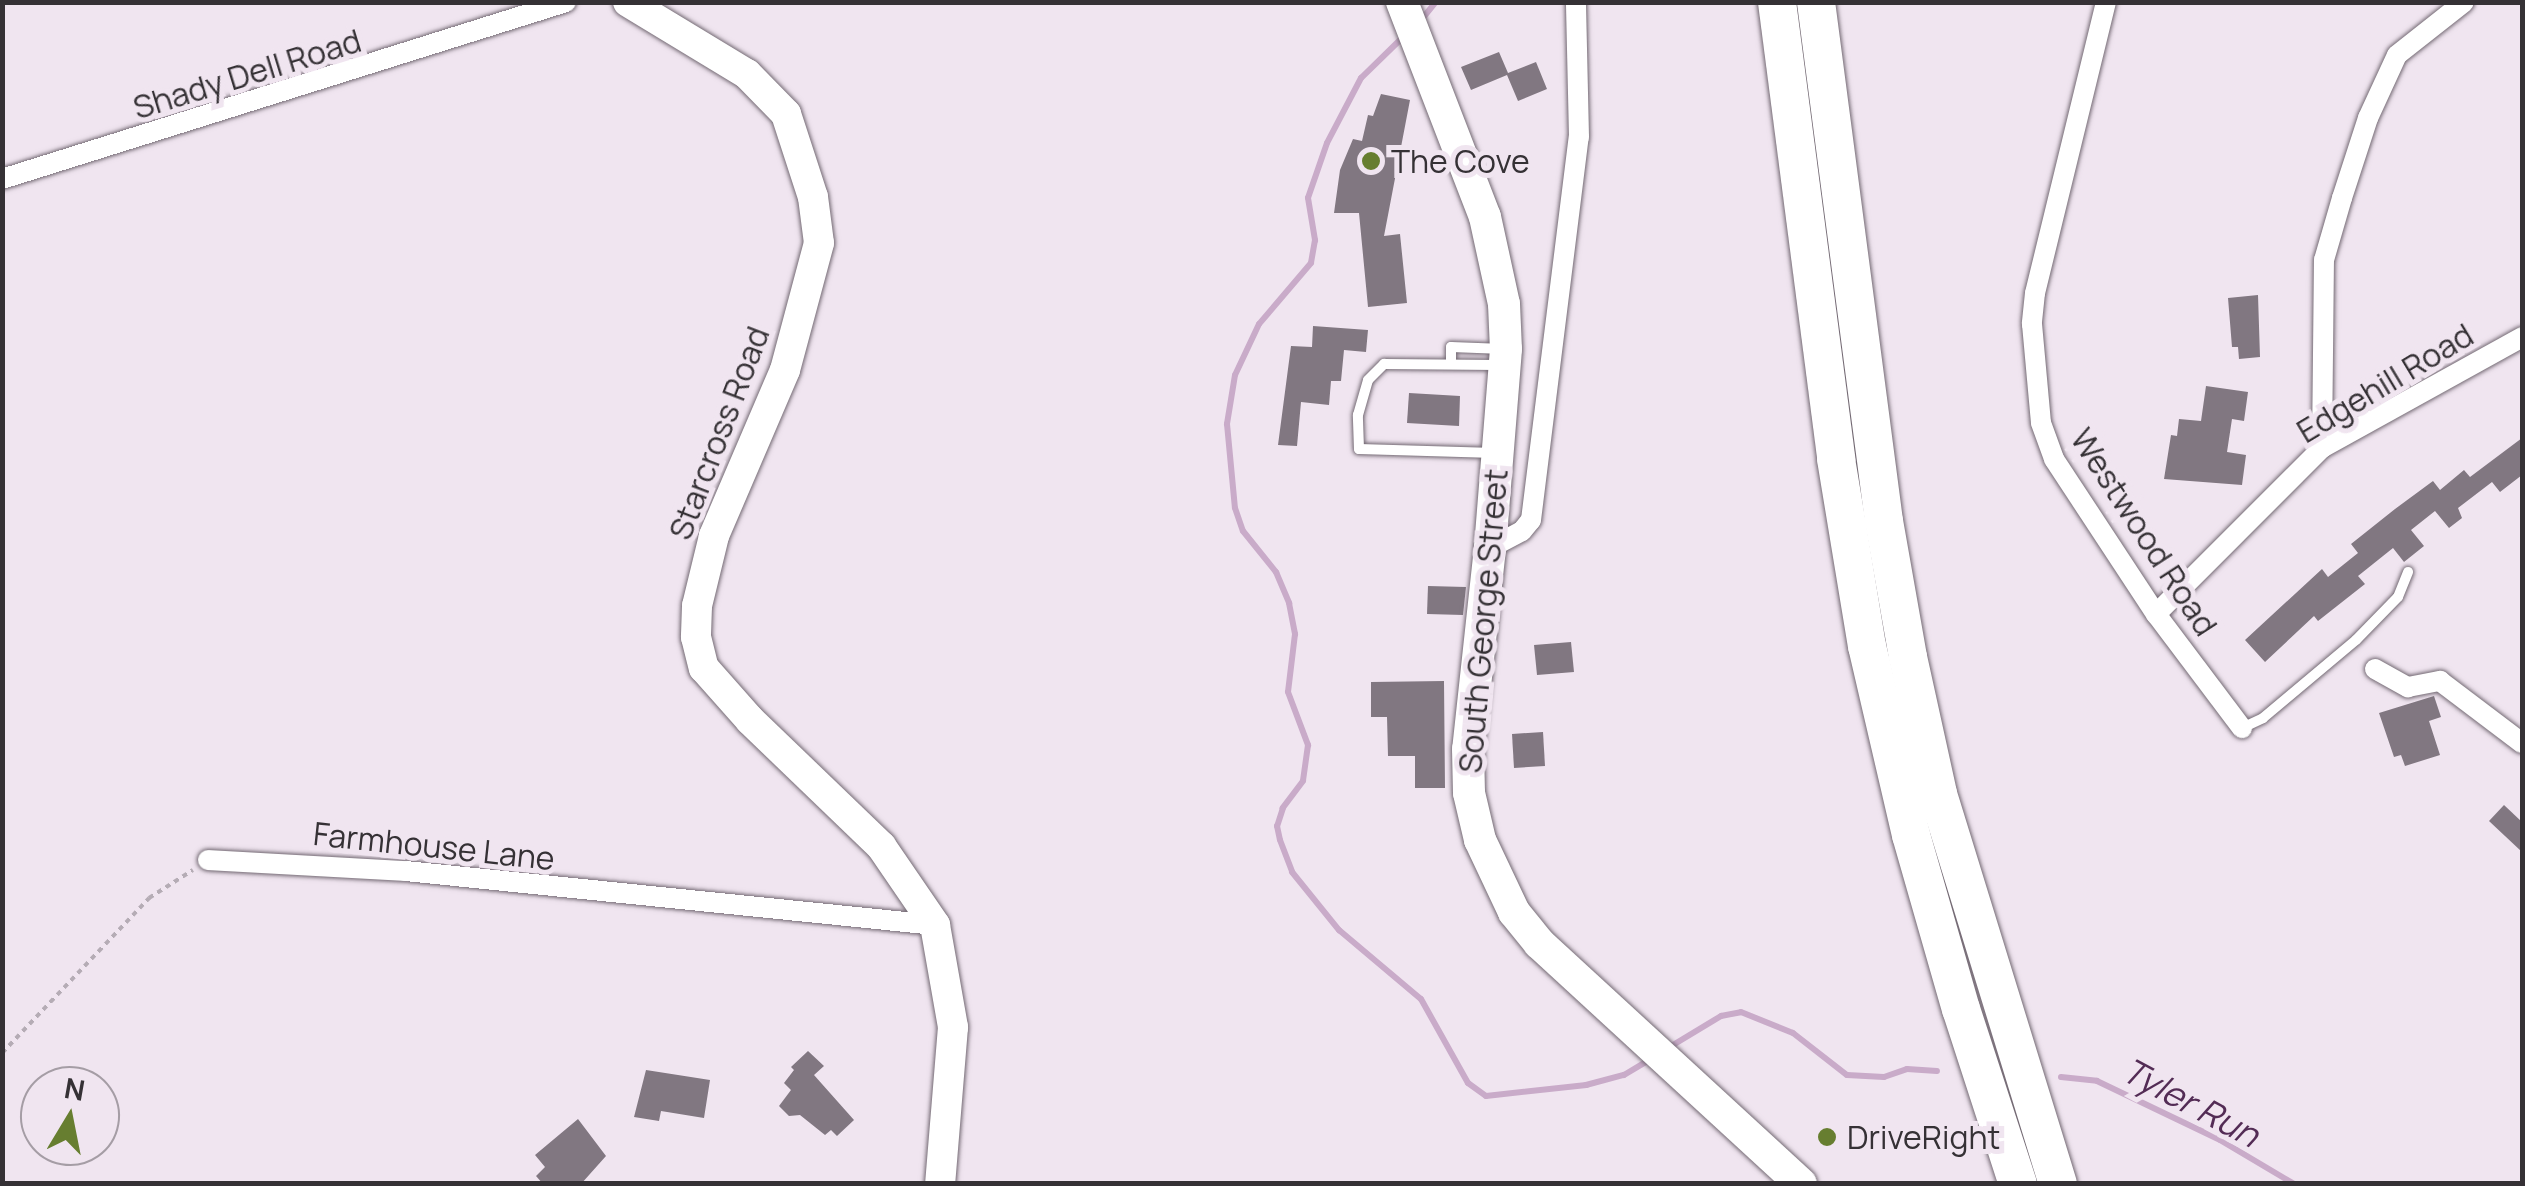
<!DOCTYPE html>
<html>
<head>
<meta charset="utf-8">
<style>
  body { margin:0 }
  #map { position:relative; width:2525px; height:1186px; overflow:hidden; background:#f0e5f0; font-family:Manrope,sans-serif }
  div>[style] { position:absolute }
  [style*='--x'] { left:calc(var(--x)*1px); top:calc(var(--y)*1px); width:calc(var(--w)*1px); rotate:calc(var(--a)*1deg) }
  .stream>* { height:6px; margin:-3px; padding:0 3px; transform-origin:3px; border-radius:3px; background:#c9abc9 }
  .building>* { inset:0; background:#817781 }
  .path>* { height:4px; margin-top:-2px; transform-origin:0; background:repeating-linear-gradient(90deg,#b5acb5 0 5px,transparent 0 10px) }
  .roads { filter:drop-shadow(0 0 2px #736973) drop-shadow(0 0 2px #736973) }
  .lane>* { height:10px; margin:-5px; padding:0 5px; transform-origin:5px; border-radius:5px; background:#fff }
  .street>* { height:20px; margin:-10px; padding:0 10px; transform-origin:10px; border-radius:10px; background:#fff }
  .secondary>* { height:30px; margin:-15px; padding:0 15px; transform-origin:15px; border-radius:15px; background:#fff }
  .primary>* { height:32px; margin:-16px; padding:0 16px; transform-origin:16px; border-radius:16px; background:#fff }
  .highway>* { height:38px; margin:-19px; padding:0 19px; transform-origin:19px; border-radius:19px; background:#fff }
  .dots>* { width:28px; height:28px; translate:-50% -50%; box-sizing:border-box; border:5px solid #f0e5f0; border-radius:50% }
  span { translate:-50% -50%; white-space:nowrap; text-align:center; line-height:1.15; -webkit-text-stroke:10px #f0e5f0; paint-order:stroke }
  .street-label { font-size:32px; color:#353135 }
  .poi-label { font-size:32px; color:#353135 }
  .left { translate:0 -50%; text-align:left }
  .water-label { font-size:35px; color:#532c55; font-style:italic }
  .frame { position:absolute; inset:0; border:5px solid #353135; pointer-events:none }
  .north { position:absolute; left:20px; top:1066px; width:100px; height:100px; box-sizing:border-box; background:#f0e5f0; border:2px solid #a59da5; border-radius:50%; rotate:10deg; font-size:28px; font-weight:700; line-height:40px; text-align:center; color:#353135 }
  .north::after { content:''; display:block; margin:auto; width:35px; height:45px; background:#677e30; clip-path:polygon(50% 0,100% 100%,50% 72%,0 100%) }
</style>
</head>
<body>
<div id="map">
  <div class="stream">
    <div style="--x:1422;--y:19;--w:22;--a:-51"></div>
    <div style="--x:1402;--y:38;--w:57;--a:135.7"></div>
    <div style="--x:1361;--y:78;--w:73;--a:117.6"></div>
    <div style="--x:1327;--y:143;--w:58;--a:109.1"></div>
    <div style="--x:1308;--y:198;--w:43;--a:80.5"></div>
    <div style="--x:1315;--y:240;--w:23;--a:100"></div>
    <div style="--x:1311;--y:263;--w:80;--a:130.4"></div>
    <div style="--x:1259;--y:324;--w:56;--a:115.2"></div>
    <div style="--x:1235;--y:375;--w:50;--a:99.3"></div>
    <div style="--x:1227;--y:424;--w:84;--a:84.6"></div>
    <div style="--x:1235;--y:508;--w:24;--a:71"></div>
    <div style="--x:1243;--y:531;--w:53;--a:51.2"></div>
    <div style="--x:1276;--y:572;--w:34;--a:67"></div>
    <div style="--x:1289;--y:603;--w:32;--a:79"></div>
    <div style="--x:1295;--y:634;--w:58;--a:96.9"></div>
    <div style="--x:1288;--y:692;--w:57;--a:69.3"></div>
    <div style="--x:1308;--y:745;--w:36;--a:98"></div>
    <div style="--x:1303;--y:781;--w:34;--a:127"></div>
    <div style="--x:1283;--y:808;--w:19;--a:108"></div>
    <div style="--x:1277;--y:826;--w:14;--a:78"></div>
    <div style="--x:1280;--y:840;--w:34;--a:69"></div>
    <div style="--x:1292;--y:872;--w:75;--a:51"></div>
    <div style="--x:1339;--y:930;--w:107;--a:40.1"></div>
    <div style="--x:1421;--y:999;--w:96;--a:60.8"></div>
    <div style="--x:1468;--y:1083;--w:22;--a:36"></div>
    <div style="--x:1486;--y:1096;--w:101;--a:-6.3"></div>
    <div style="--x:1586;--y:1085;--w:39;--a:-15"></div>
    <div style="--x:1624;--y:1075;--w:29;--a:-31"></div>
    <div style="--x:1668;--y:1048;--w:62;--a:-31.1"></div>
    <div style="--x:1721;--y:1016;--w:20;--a:-11"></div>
    <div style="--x:1741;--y:1012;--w:56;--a:22"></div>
    <div style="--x:1793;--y:1033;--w:68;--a:37.9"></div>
    <div style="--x:1847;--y:1075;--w:37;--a:3"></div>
    <div style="--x:1884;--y:1077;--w:24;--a:-19"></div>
    <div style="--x:1907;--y:1069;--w:30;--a:4"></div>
    <div style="--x:2061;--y:1077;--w:36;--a:6"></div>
    <div style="--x:2097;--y:1081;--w:136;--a:25.6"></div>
    <div style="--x:2220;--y:1140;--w:86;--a:30.7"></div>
  </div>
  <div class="building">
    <div style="clip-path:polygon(1499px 52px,1508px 73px,1536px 62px,1547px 89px,1518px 101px,1507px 75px,1471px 90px,1461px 67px)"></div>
    <div style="clip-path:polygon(1381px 94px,1410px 100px,1384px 236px,1400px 234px,1407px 303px,1368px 307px,1359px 213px,1334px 213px,1340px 170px,1353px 139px,1362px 141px,1368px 115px,1373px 116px)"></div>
    <div style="clip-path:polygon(2258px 295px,2260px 357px,2239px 359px,2238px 347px,2232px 347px,2228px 298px)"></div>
    <div style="clip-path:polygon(1313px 326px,1368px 330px,1366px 352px,1344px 350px,1341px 381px,1331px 381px,1329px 405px,1301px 402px,1297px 446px,1278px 445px,1291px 346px,1312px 347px)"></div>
    <div style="clip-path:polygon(2206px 386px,2248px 392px,2244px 421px,2232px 419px,2227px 452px,2246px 455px,2242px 485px,2164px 479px,2171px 435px,2177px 436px,2179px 419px,2201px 421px)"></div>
    <div style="clip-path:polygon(1409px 393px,1460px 396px,1459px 426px,1407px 423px)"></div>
    <div style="clip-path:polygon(2522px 438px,2522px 475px,2500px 492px,2492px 482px,2458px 508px,2462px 518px,2449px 528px,2435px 511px,2411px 530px,2424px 546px,2404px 562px,2393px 548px,2358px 576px,2365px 584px,2318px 621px,2314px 616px,2265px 662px,2245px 640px,2322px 569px,2328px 577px,2358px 553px,2351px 544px,2395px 509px,2433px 481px,2440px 490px,2464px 470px,2470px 477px)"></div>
    <div style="clip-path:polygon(1428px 586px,1466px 587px,1463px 615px,1427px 614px)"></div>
    <div style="clip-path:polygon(1571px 642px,1574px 672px,1537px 675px,1534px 645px)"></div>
    <div style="clip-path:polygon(1444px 681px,1445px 788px,1415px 788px,1415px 756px,1388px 756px,1387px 717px,1371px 717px,1371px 682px)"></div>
    <div style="clip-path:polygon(2434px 696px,2441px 717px,2429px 721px,2440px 755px,2405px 766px,2401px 755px,2394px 757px,2379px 713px)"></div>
    <div style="clip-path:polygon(1543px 732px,1545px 766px,1514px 768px,1512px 734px)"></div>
    <div style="clip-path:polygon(2504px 805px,2522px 822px,2522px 852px,2489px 821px)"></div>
    <div style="clip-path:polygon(808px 1051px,824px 1066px,814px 1075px,854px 1120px,837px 1136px,831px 1130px,825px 1135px,800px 1115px,789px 1116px,779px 1106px,791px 1090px,784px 1083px,794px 1070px,791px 1067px)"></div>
    <div style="clip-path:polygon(646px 1070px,710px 1080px,704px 1118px,661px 1111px,659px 1121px,634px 1117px)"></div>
    <div style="clip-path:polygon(578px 1119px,606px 1156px,581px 1184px,543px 1184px,536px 1176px,545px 1167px,535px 1155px)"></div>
  </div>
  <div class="path">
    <div style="--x:2;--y:1053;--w:214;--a:-46.5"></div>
    <div style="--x:149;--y:898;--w:52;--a:-32.5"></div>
  </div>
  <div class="roads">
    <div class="lane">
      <div style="--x:1451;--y:363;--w:16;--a:-90"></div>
      <div style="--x:1451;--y:347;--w:53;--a:2.2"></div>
      <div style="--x:1495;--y:453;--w:136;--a:-178.3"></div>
      <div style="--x:1359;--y:449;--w:34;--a:-92"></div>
      <div style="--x:1358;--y:415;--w:36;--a:-74"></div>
      <div style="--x:1368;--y:380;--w:23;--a:-45"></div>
      <div style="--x:1384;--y:364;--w:114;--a:0.5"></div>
      <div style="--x:2242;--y:728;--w:23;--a:-25"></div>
      <div style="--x:2263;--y:718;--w:121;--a:-40"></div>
      <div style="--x:2356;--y:640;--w:60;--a:-45.7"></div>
      <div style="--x:2398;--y:597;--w:27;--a:-68"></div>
    </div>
    <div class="street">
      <div style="--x:2106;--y:2;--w:300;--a:103.7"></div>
      <div style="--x:2035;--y:293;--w:31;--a:96"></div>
      <div style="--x:2032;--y:324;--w:99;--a:84.8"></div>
      <div style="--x:2041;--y:423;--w:38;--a:70"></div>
      <div style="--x:2054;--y:459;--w:186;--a:56.7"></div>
      <div style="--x:2156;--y:614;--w:143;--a:53"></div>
      <div style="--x:2;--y:179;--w:591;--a:-17.42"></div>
      <div style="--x:2322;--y:448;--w:188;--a:-89.4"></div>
      <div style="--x:2324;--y:260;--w:65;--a:-73.8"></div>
      <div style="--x:2342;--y:198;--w:84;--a:-72"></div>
      <div style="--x:2368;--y:118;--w:69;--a:-65.3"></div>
      <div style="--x:2397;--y:55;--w:85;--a:-38.3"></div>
      <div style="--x:1490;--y:548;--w:36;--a:-28"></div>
      <div style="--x:1522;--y:531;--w:14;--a:-51"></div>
      <div style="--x:1531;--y:520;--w:386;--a:-82.9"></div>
      <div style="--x:1579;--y:137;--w:135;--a:-91.3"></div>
      <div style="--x:2156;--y:614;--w:235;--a:-45"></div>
      <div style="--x:2322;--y:448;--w:229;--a:-29"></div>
      <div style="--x:2375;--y:669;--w:38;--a:29"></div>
      <div style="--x:2408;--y:687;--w:33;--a:-11"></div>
      <div style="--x:2440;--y:681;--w:103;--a:37.1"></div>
      <div style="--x:208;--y:860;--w:198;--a:3.2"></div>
      <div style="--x:406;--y:871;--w:532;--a:5.83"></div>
    </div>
    <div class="secondary">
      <div style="--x:628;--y:2;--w:139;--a:31.2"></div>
      <div style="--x:747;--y:74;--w:56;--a:45.7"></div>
      <div style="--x:786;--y:114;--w:87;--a:72"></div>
      <div style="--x:813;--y:197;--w:46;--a:82.6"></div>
      <div style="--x:819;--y:243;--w:131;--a:105"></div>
      <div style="--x:785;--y:370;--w:181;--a:113.2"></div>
      <div style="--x:714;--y:536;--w:72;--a:103.7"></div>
      <div style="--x:697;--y:606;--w:31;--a:92"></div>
      <div style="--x:696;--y:637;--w:32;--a:76"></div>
      <div style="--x:704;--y:668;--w:69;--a:48.5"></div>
      <div style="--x:750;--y:720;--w:182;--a:43.9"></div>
      <div style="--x:881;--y:846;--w:96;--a:55.6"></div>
      <div style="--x:935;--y:925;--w:104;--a:80"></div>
      <div style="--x:953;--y:1027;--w:158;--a:94.7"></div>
    </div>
    <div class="primary">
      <div style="--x:1402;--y:2;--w:230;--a:68.9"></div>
      <div style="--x:1485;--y:217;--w:89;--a:77.7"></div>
      <div style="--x:1504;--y:304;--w:45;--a:87.5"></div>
      <div style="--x:1506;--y:349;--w:200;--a:94.6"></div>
      <div style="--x:1490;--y:548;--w:202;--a:96.2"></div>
      <div style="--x:1468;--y:749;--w:44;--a:88.7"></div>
      <div style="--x:1469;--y:793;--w:48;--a:76.8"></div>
      <div style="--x:1480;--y:840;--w:80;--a:64.7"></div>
      <div style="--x:1514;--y:912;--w:40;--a:51"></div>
      <div style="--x:1539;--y:943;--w:356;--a:42.6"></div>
    </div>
    <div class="highway">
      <div style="--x:1777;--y:2;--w:461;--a:82.6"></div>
      <div style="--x:1836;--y:459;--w:190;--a:80.6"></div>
      <div style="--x:1867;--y:646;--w:194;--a:76.9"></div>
      <div style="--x:1911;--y:835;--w:181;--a:74"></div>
      <div style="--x:1961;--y:1009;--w:184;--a:72"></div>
      <div style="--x:1816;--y:2;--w:523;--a:82.54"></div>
      <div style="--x:1884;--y:521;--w:138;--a:80"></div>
      <div style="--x:1908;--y:657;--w:140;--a:77.6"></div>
      <div style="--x:1938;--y:794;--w:408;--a:72.9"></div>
    </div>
  </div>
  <div class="dots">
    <div style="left:1371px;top:161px;background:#677e30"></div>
    <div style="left:1827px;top:1137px;background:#677e30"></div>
  </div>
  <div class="street-label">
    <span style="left:247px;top:74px;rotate:-17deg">Shady Dell Road</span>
    <span style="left:2385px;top:383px;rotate:-31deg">Edgehill Road</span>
    <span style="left:719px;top:433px;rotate:-69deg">Starcross Road</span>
    <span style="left:2144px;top:532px;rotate:57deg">Westwood Road</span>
    <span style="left:1483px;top:621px;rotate:-85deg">South George Street</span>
    <span style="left:434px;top:846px;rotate:6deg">Farmhouse Lane</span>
  </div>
  <div class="poi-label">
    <span class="left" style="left:1391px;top:161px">The Cove</span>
    <span class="left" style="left:1847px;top:1137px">DriveRight</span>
  </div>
  <div class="water-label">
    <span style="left:2191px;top:1102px;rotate:28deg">Tyler Run</span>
  </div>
  <div class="frame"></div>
  <div class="north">N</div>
</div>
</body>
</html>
